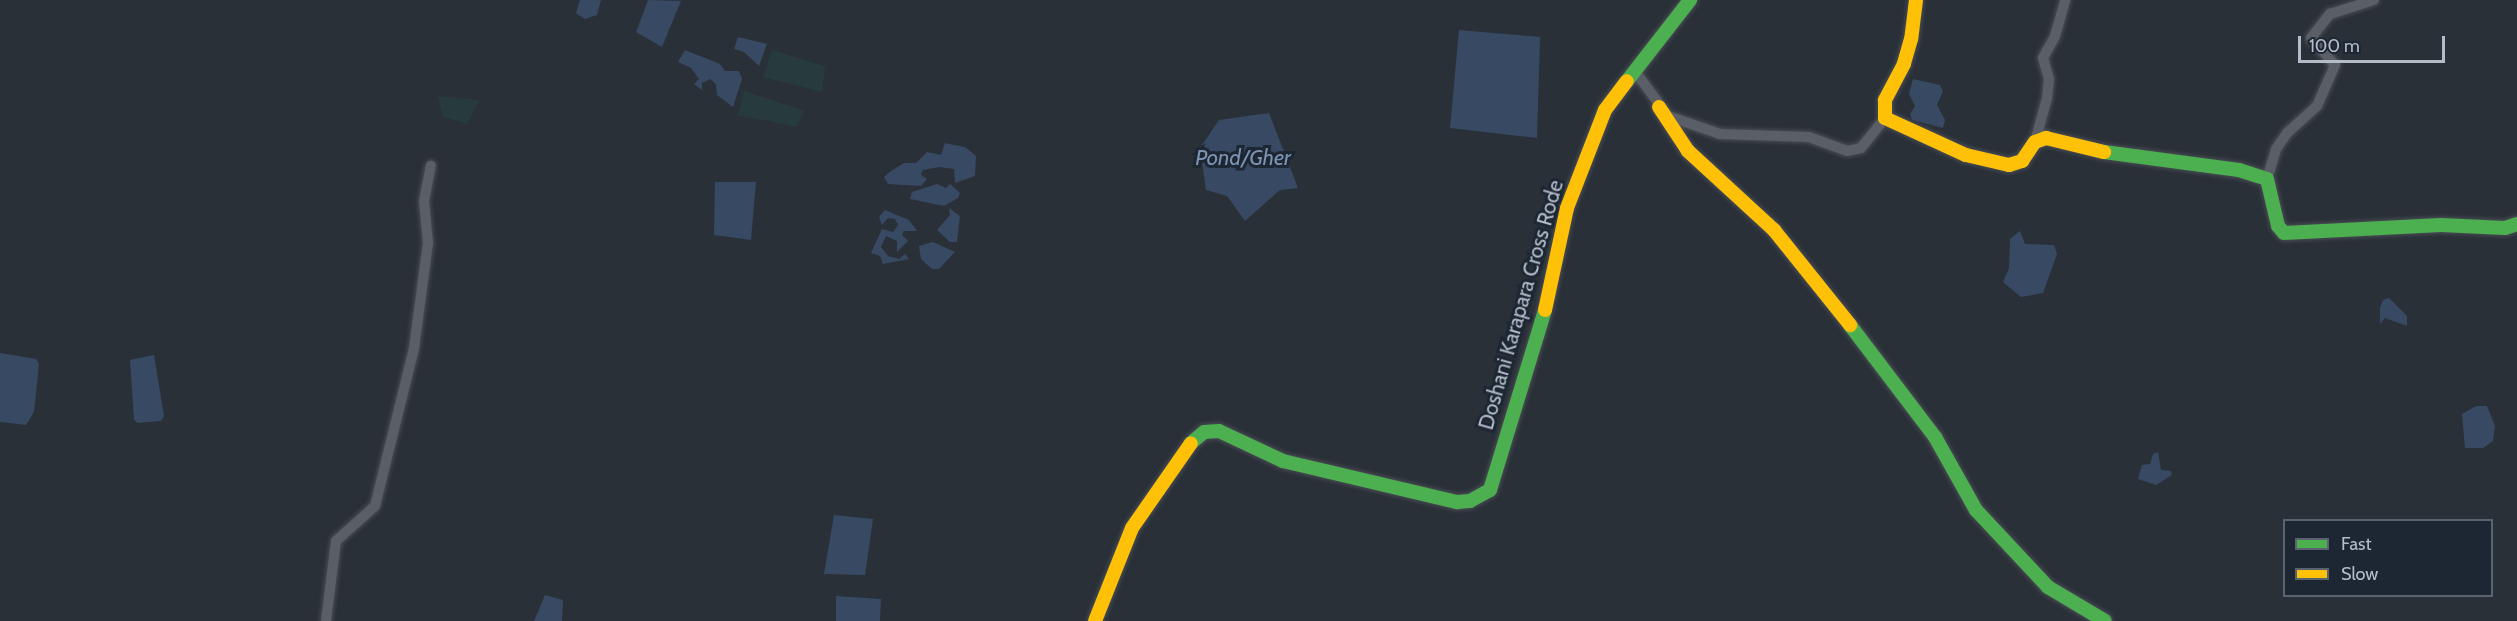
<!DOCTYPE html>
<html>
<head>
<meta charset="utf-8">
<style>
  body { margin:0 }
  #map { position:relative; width:2517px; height:621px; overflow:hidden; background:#2a3038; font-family:Cabin,sans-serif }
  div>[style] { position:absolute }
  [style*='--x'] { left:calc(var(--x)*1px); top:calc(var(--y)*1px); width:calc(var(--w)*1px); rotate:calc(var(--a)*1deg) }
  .green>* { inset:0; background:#273a3e }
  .water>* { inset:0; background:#384963 }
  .roads { filter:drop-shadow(0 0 2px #484c53) drop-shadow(0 0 2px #484c53) }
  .street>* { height:10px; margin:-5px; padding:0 5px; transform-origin:5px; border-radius:5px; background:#5a5e66 }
  .fast>* { height:14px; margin:-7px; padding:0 7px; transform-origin:7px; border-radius:7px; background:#4caf50 }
  .slow>* { height:14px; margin:-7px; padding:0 7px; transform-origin:7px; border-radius:7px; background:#ffc107 }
  span { translate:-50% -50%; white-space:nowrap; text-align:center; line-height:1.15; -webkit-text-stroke:6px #1d2633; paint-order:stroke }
  .street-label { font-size:21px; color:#b4bcc9 }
  .water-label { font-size:22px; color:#7c92b1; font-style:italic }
  .legend { position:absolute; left:2283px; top:519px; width:210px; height:78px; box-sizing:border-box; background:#1d2633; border:2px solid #59626f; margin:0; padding:8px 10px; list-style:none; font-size:18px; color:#b4bcc9 }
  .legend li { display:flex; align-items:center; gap:12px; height:30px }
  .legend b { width:30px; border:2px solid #59626f }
  .scale { position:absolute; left:2298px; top:36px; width:147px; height:27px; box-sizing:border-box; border:3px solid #b4bcc9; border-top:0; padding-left:8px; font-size:18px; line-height:21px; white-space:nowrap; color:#b4bcc9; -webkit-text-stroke:4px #1d2633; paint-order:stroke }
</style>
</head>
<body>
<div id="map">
  <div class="green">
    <div style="clip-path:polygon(772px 50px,825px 66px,822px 92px,763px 77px)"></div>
    <div style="clip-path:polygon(744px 91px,804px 111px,796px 127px,738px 115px)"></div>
    <div style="clip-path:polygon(438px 96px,479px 100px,467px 124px,443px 117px)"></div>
  </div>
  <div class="water">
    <div style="clip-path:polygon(580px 0,601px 0,597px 15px,585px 19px,576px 13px)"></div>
    <div style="clip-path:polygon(648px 0,681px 1px,662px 47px,636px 32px)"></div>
    <div style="clip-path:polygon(1459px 30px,1540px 37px,1537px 138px,1450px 128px)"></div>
    <div style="clip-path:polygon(738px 37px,767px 44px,759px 66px,744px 52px,734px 49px)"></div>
    <div style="clip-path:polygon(685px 50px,720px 64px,725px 71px,739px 71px,742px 79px,733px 107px,717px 95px,716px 84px,710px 79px,702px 83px,702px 90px,694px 84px,699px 79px,691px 68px,678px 62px)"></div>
    <div style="clip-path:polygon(1913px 79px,1940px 85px,1943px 91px,1937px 105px,1945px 120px,1943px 128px,1912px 120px,1910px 114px,1915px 106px,1909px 94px)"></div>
    <div style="clip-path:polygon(1269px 113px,1298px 188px,1280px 190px,1245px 221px,1227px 196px,1206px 190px,1200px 148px,1219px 120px)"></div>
    <div style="clip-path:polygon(945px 143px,965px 147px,976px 156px,975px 176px,955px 183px,954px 169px,939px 167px,923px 170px,921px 175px,927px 179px,921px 186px,888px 184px,884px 177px,891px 171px,904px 163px,916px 163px,927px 152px,941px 155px)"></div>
    <div style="clip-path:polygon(715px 182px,756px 182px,751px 240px,714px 235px)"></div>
    <div style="clip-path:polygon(937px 184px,946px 188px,950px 184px,960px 193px,958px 198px,944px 206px,910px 199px,912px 192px)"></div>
    <div style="clip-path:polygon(949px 208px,960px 216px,957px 242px,950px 242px,937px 230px,950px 215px)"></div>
    <div style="clip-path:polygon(885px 210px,909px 220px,917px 231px,904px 231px,902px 235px,908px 241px,897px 252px,897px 241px,886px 236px,881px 247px,888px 256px,899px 259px,905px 254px,909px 259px,883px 264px,880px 256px,871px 253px,882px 229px,893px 232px,898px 225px,895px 219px,888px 218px,882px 225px,879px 217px)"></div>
    <div style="clip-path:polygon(2020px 231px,2025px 244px,2054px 245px,2057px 254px,2043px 293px,2021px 297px,2003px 282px,2009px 268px,2010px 239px)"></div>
    <div style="clip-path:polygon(933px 242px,955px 252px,939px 269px,932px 269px,921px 259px,919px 246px)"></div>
    <div style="clip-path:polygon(2389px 298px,2407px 316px,2407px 326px,2385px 318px,2380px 324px,2380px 308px,2383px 300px)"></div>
    <div style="clip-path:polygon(0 353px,36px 359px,39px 364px,34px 412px,26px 425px,0 422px)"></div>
    <div style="clip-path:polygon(154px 355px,164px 416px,161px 421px,138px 423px,134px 420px,130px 360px)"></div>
    <div style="clip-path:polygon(2476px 406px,2487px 406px,2495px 426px,2493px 441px,2483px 448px,2465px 448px,2462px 414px)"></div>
    <div style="clip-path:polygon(2158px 452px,2161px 470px,2171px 471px,2172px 475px,2156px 485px,2138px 479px,2142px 465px,2150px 464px,2153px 454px)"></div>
    <div style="clip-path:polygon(834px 515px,873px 519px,865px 575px,824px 574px)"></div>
    <div style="clip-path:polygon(545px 595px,563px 600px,562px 621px,534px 621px)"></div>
    <div style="clip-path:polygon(836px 596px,881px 599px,880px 621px,836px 621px)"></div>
  </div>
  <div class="roads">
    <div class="street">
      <div style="--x:1634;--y:70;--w:57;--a:53.5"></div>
      <div style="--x:1668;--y:116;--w:55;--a:19.1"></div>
      <div style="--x:1720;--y:134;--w:89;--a:1.9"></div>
      <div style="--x:1809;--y:137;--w:40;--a:20.2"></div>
      <div style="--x:1847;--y:151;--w:14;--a:-12"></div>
      <div style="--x:1861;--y:148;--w:38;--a:-51"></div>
      <div style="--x:2035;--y:142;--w:46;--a:-74.7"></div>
      <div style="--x:2047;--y:98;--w:19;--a:-84"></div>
      <div style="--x:2049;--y:79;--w:22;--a:-106"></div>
      <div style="--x:2043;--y:58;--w:25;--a:-61"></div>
      <div style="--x:2055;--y:36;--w:37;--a:-74"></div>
      <div style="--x:2267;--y:179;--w:31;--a:-73"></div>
      <div style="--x:2276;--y:149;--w:19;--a:-55"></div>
      <div style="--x:2287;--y:133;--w:40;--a:-42"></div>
      <div style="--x:2317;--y:106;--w:45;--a:-66.3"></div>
      <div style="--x:2335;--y:65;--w:36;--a:-132"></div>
      <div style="--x:2311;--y:38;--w:31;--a:-52"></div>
      <div style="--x:2330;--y:14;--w:46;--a:-17.7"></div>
      <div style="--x:326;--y:621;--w:81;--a:-82.9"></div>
      <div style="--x:336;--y:541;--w:52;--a:-41.9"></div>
      <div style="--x:375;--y:506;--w:163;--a:-76.1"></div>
      <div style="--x:414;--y:348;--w:106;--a:-82.4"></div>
      <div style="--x:428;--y:243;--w:42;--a:-95.4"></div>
      <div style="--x:424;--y:201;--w:36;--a:-79"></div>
    </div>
    <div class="fast">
      <div style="--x:1627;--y:81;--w:103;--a:-52.1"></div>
      <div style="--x:2104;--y:152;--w:136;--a:7.6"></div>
      <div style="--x:2239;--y:170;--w:29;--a:18"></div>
      <div style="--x:2267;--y:179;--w:48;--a:76.8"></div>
      <div style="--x:2278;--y:226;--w:9;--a:49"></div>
      <div style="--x:2284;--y:233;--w:157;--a:-2.9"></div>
      <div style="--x:2441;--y:225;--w:64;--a:2.7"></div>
      <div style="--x:2505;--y:228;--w:13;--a:-18"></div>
      <div style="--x:1850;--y:325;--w:141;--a:52.8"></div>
      <div style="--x:1935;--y:437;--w:84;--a:60.7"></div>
      <div style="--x:1976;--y:510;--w:105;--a:46.9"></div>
      <div style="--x:2048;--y:587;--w:66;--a:30.8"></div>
      <div style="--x:1191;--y:443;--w:17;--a:-40"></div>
      <div style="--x:1204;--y:432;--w:15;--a:-4"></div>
      <div style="--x:1219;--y:431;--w:71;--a:25.1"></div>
      <div style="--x:1283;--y:461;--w:179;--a:13.3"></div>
      <div style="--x:1457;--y:502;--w:13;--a:-4"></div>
      <div style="--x:1470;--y:501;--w:23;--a:-29"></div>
      <div style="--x:1490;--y:490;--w:188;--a:-73"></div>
    </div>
    <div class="slow">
      <div style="--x:1916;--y:0;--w:39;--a:97"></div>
      <div style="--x:1911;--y:39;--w:26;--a:106"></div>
      <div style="--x:1904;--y:64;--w:41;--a:117.8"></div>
      <div style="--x:1885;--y:100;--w:18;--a:90"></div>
      <div style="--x:1885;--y:118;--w:89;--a:24.6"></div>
      <div style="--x:1966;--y:155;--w:44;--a:13.1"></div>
      <div style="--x:2009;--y:165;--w:14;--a:-17"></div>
      <div style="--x:2022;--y:161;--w:23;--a:-56"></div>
      <div style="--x:2035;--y:142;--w:12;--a:-20"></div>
      <div style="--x:2046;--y:138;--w:60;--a:13.6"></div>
      <div style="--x:1659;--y:107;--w:53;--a:56.6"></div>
      <div style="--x:1688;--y:151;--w:117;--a:42.6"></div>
      <div style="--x:1774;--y:230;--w:122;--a:51.3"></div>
      <div style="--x:1545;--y:310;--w:104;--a:-77.8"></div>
      <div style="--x:1567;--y:208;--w:105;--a:-68.8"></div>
      <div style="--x:1605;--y:110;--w:36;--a:-53"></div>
      <div style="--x:1095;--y:621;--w:100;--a:-68.3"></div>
      <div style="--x:1132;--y:528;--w:103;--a:-55.2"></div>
    </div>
  </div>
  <div class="street-label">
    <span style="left:1521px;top:305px;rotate:-74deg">Doshani Karapara Cross Rode</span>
  </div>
  <div class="water-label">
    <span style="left:1243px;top:158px">Pond/Gher</span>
  </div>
  <ul class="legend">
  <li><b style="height:8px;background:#4caf50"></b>Fast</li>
  <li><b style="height:8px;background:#ffc107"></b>Slow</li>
  </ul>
  <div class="scale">100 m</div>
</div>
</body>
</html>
